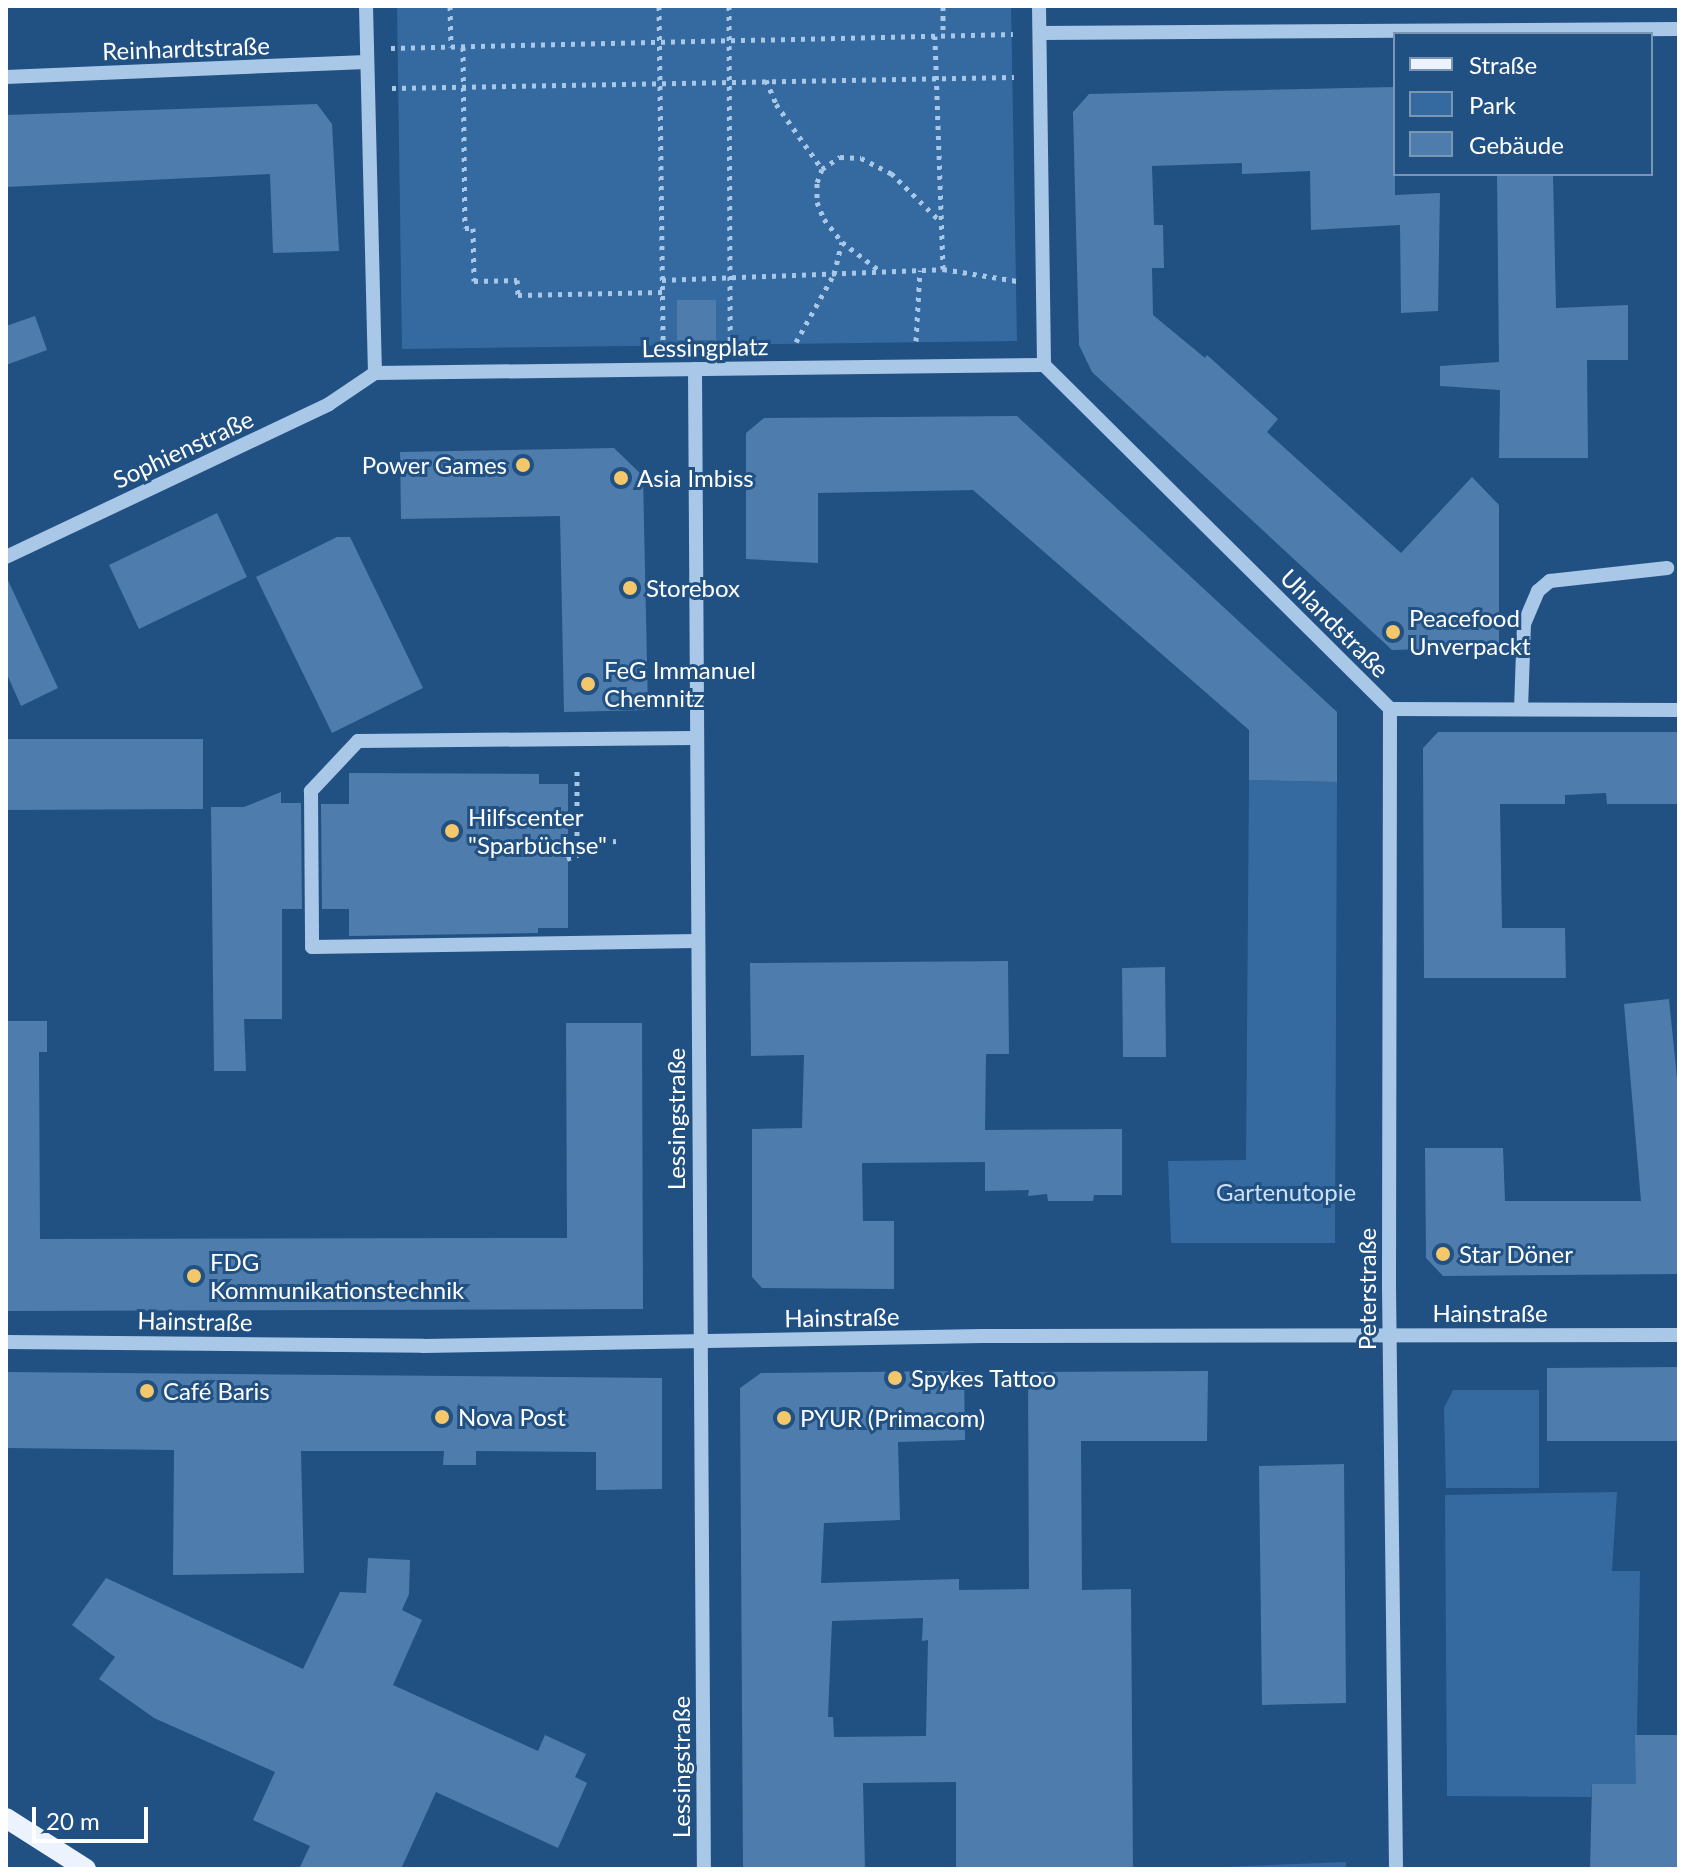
<!DOCTYPE html>
<html>
<head>
<meta charset="utf-8">
<style>
  body { margin:0 }
  #map { position:relative; width:1685px; height:1875px; overflow:hidden; background:#215083; font-family:Lato,sans-serif }
  div>[style] { position:absolute }
  [style*='--x'] { left:calc(var(--x)*1px); top:calc(var(--y)*1px); width:calc(var(--w)*1px); rotate:calc(var(--a)*1deg) }
  .green>* { inset:0; background:#356aa0 }
  .building>* { inset:0; background:#4e7cad }
  .path>* { height:5px; margin-top:-2.5px; transform-origin:0; background:repeating-linear-gradient(90deg,#a9c8e8 0 4px,transparent 0 10px) }
  .minor>* { height:14px; margin:-7px; padding:0 7px; transform-origin:7px; border-radius:7px; background:#a9c8e8 }
  .major>* { height:20px; margin:-10px; padding:0 10px; transform-origin:10px; border-radius:10px; background:#ecf3fe }
  .dots>* { width:22px; height:22px; translate:-50% -50%; box-sizing:border-box; border:4px solid #215083; border-radius:50% }
  span { translate:-50% -50%; white-space:nowrap; text-align:center; line-height:1.15; -webkit-text-stroke:6px #215083; paint-order:stroke }
  .street-label { font-size:24px; color:#fff }
  .poi-label { font-size:24px; color:#fff }
  .right { translate:-100% -50%; text-align:right }
  .left { translate:0 -50%; text-align:left }
  .park-label { font-size:24px; color:#cde1f6 }
  .frame { position:absolute; inset:0; border:8px solid #fff; pointer-events:none }
  .legend { position:absolute; left:1393px; top:32px; width:260px; height:144px; box-sizing:border-box; background:#215083; border:2px solid #7a96b5; margin:0; padding:10px 14px; list-style:none; font-size:24px; color:#fff }
  .legend li { display:flex; align-items:center; gap:16px; height:40px }
  .legend b { width:40px; border:2px solid #7a96b5 }
  .scale { position:absolute; left:32px; top:1807px; width:116px; height:36px; box-sizing:border-box; border:4px solid #fff; border-top:0; padding-left:10px; font-size:24px; line-height:28px; white-space:nowrap; color:#fff; -webkit-text-stroke:6px #215083; paint-order:stroke }
</style>
</head>
<body>
<div id="map">
  <div class="green">
    <div style="clip-path:polygon(397px 6px,1011px 6px,1017px 341px,402px 349px)"></div>
    <div style="clip-path:polygon(1249px 780px,1337px 782px,1335px 1243px,1171px 1243px,1168px 1161px,1246px 1160px)"></div>
    <div style="clip-path:polygon(1453px 1390px,1539px 1390px,1539px 1488px,1446px 1488px,1444px 1408px)"></div>
    <div style="clip-path:polygon(1617px 1492px,1612px 1571px,1640px 1571px,1636px 1784px,1592px 1784px,1591px 1797px,1447px 1796px,1445px 1495px)"></div>
    <div style="clip-path:polygon(1346px 1862px,1346px 1869px,1174px 1869px)"></div>
  </div>
  <div class="building">
    <div style="clip-path:polygon(1395px 87px,1395px 195px,1440px 193px,1438px 311px,1401px 313px,1400px 225px,1311px 230px,1310px 171px,1242px 174px,1242px 163px,1152px 166px,1154px 225px,1163px 225px,1164px 268px,1152px 268px,1153px 315px,1205px 358px,1207px 355px,1278px 419px,1267px 432px,1401px 553px,1472px 477px,1499px 505px,1499px 647px,1392px 650px,1092px 372px,1079px 345px,1073px 112px,1089px 94px)"></div>
    <div style="clip-path:polygon(317px 104px,332px 124px,339px 251px,273px 253px,270px 174px,6px 187px,6px 115px)"></div>
    <div style="clip-path:polygon(1497px 174px,1553px 174px,1556px 308px,1628px 305px,1628px 360px,1587px 360px,1588px 458px,1499px 458px,1500px 390px,1440px 386px,1440px 366px,1499px 362px)"></div>
    <div style="clip-path:polygon(677px 300px,716px 300px,716px 340px,677px 340px)"></div>
    <div style="clip-path:polygon(35px 316px,47px 350px,6px 365px,6px 326px)"></div>
    <div style="clip-path:polygon(1017px 416px,1337px 712px,1337px 782px,1249px 780px,1249px 730px,973px 490px,818px 493px,818px 563px,746px 559px,746px 433px,764px 418px)"></div>
    <div style="clip-path:polygon(614px 448px,643px 476px,648px 710px,564px 712px,560px 516px,401px 519px,400px 452px)"></div>
    <div style="clip-path:polygon(217px 513px,247px 577px,139px 629px,109px 565px)"></div>
    <div style="clip-path:polygon(337px 537px,350px 537px,423px 688px,332px 733px,256px 577px)"></div>
    <div style="clip-path:polygon(6px 576px,58px 688px,21px 706px,6px 672px)"></div>
    <div style="clip-path:polygon(1438px 732px,1679px 732px,1679px 804px,1607px 804px,1606px 793px,1565px 795px,1565px 804px,1500px 804px,1502px 928px,1565px 928px,1566px 978px,1424px 978px,1423px 748px)"></div>
    <div style="clip-path:polygon(6px 739px,203px 739px,203px 809px,6px 810px)"></div>
    <div style="clip-path:polygon(349px 773px,539px 774px,539px 784px,568px 784px,568px 928px,538px 928px,538px 933px,349px 936px,349px 909px,322px 909px,321px 804px,349px 804px)"></div>
    <div style="clip-path:polygon(281px 792px,281px 803px,301px 803px,302px 909px,282px 909px,282px 1019px,244px 1019px,246px 1071px,214px 1071px,211px 807px,244px 807px)"></div>
    <div style="clip-path:polygon(1008px 961px,1009px 1054px,986px 1054px,985px 1130px,1122px 1129px,1122px 1195px,1094px 1195px,1093px 1201px,1048px 1201px,1047px 1194px,1028px 1196px,1029px 1190px,985px 1191px,985px 1162px,862px 1163px,863px 1221px,894px 1221px,894px 1289px,762px 1288px,752px 1277px,752px 1129px,802px 1128px,804px 1055px,751px 1056px,750px 963px)"></div>
    <div style="clip-path:polygon(1165px 967px,1166px 1057px,1123px 1057px,1122px 968px)"></div>
    <div style="clip-path:polygon(1669px 999px,1679px 1098px,1679px 1274px,1443px 1276px,1426px 1258px,1425px 1148px,1503px 1148px,1505px 1201px,1641px 1201px,1624px 1004px)"></div>
    <div style="clip-path:polygon(6px 1021px,47px 1021px,47px 1052px,39px 1052px,40px 1239px,567px 1238px,566px 1023px,642px 1023px,643px 1309px,6px 1311px)"></div>
    <div style="clip-path:polygon(1679px 1367px,1679px 1441px,1547px 1441px,1547px 1368px)"></div>
    <div style="clip-path:polygon(evenodd,964px 1371px,965px 1440px,898px 1442px,900px 1520px,824px 1523px,821px 1583px,959px 1579px,959px 1590px,1029px 1589px,1028px 1372px,1208px 1371px,1207px 1441px,1081px 1441px,1082px 1590px,1131px 1589px,1133px 1869px,956px 1869px,956px 1782px,863px 1783px,865px 1869px,743px 1869px,740px 1388px,761px 1373px,964px 1371px,923px 1618px,922px 1641px,928px 1640px,926px 1736px,834px 1737px,833px 1717px,828px 1717px,832px 1621px,923px 1618px)"></div>
    <div style="clip-path:polygon(6px 1372px,662px 1378px,662px 1489px,596px 1490px,596px 1452px,476px 1451px,476px 1465px,443px 1465px,444px 1451px,301px 1451px,304px 1573px,173px 1575px,174px 1450px,6px 1448px)"></div>
    <div style="clip-path:polygon(1344px 1464px,1346px 1703px,1262px 1705px,1259px 1466px)"></div>
    <div style="clip-path:polygon(368px 1558px,410px 1560px,409px 1594px,402px 1610px,422px 1620px,393px 1685px,538px 1751px,545px 1735px,586px 1754px,575px 1777px,587px 1783px,558px 1848px,436px 1792px,401px 1869px,299px 1869px,310px 1846px,253px 1820px,275px 1772px,154px 1718px,99px 1679px,115px 1657px,72px 1625px,106px 1578px,303px 1669px,340px 1592px,366px 1593px)"></div>
    <div style="clip-path:polygon(1635px 1735px,1679px 1735px,1679px 1869px,1590px 1869px,1592px 1784px,1636px 1784px)"></div>
  </div>
  <div class="path">
    <div style="--x:450;--y:6;--w:41;--a:88.6"></div>
    <div style="--x:659;--y:6;--w:339;--a:89.3"></div>
    <div style="--x:729;--y:6;--w:338;--a:89.8"></div>
    <div style="--x:943;--y:6;--w:29;--a:90"></div>
    <div style="--x:463;--y:47;--w:181;--a:89.4"></div>
    <div style="--x:465;--y:228;--w:8;--a:0"></div>
    <div style="--x:473;--y:228;--w:53;--a:88.9"></div>
    <div style="--x:474;--y:281;--w:43;--a:-1.3"></div>
    <div style="--x:517;--y:280;--w:15;--a:86"></div>
    <div style="--x:518;--y:295;--w:145;--a:-1.2"></div>
    <div style="--x:391;--y:48;--w:622;--a:-1.29"></div>
    <div style="--x:766;--y:80;--w:26;--a:67"></div>
    <div style="--x:776;--y:104;--w:80;--a:54.7"></div>
    <div style="--x:822;--y:169;--w:15;--a:110"></div>
    <div style="--x:817;--y:183;--w:19;--a:90"></div>
    <div style="--x:817;--y:202;--w:18;--a:68"></div>
    <div style="--x:824;--y:219;--w:29;--a:52"></div>
    <div style="--x:842;--y:242;--w:48;--a:37.3"></div>
    <div style="--x:392;--y:88;--w:622;--a:-1.01"></div>
    <div style="--x:822;--y:169;--w:22;--a:-34"></div>
    <div style="--x:840;--y:157;--w:21;--a:3"></div>
    <div style="--x:861;--y:158;--w:34;--a:27"></div>
    <div style="--x:891;--y:173;--w:69;--a:44.4"></div>
    <div style="--x:943;--y:269;--w:75;--a:9.2"></div>
    <div style="--x:662;--y:280;--w:281;--a:-2.2"></div>
    <div style="--x:943;--y:269;--w:233;--a:-92"></div>
    <div style="--x:916;--y:341;--w:71;--a:-86.8"></div>
    <div style="--x:796;--y:342;--w:78;--a:-60.8"></div>
    <div style="--x:834;--y:274;--w:33;--a:-76"></div>
    <div style="--x:577;--y:855;--w:29;--a:-27"></div>
    <div style="--x:603;--y:842;--w:13;--a:-4"></div>
    <div style="--x:567;--y:859;--w:11;--a:-22"></div>
    <div style="--x:577;--y:855;--w:89;--a:-90"></div>
  </div>
  <div class="minor">
    <div style="--x:366;--y:6;--w:367;--a:88.6"></div>
    <div style="--x:1039;--y:6;--w:359;--a:89.2"></div>
    <div style="--x:1040;--y:33;--w:639;--a:-0.36"></div>
    <div style="--x:6;--y:77;--w:361;--a:-2.4"></div>
    <div style="--x:1044;--y:365;--w:488;--a:44.8"></div>
    <div style="--x:1390;--y:709;--w:289;--a:0.2"></div>
    <div style="--x:695;--y:369;--w:1500;--a:89.66"></div>
    <div style="--x:375;--y:373;--w:669;--a:-0.69"></div>
    <div style="--x:6;--y:557;--w:357;--a:-25.3"></div>
    <div style="--x:329;--y:404;--w:55;--a:-34"></div>
    <div style="--x:1390;--y:709;--w:578;--a:90.1"></div>
    <div style="--x:1389;--y:1287;--w:582;--a:89.31"></div>
    <div style="--x:1521;--y:709;--w:85;--a:-88"></div>
    <div style="--x:1524;--y:624;--w:36;--a:-67"></div>
    <div style="--x:1538;--y:591;--w:16;--a:-40"></div>
    <div style="--x:1550;--y:581;--w:118;--a:-6.3"></div>
    <div style="--x:695;--y:738;--w:337;--a:179.5"></div>
    <div style="--x:358;--y:741;--w:69;--a:133.2"></div>
    <div style="--x:311;--y:791;--w:156;--a:89.6"></div>
    <div style="--x:312;--y:947;--w:385;--a:-0.9"></div>
    <div style="--x:6;--y:1342;--w:417;--a:0.5"></div>
    <div style="--x:423;--y:1346;--w:560;--a:-1.02"></div>
    <div style="--x:983;--y:1336;--w:696;--a:-0.08"></div>
  </div>
  <div class="major">
    <div style="--x:6;--y:1818;--w:95;--a:32.5"></div>
  </div>
  <div class="dots">
    <div style="left:523px;top:465px;background:#f5c76b"></div>
    <div style="left:621px;top:478px;background:#f5c76b"></div>
    <div style="left:630px;top:588px;background:#f5c76b"></div>
    <div style="left:1393px;top:632px;background:#f5c76b"></div>
    <div style="left:588px;top:684px;background:#f5c76b"></div>
    <div style="left:452px;top:831px;background:#f5c76b"></div>
    <div style="left:1443px;top:1254px;background:#f5c76b"></div>
    <div style="left:194px;top:1276px;background:#f5c76b"></div>
    <div style="left:895px;top:1378px;background:#f5c76b"></div>
    <div style="left:147px;top:1391px;background:#f5c76b"></div>
    <div style="left:442px;top:1417px;background:#f5c76b"></div>
    <div style="left:784px;top:1418px;background:#f5c76b"></div>
  </div>
  <div class="street-label">
    <span style="left:186px;top:48px;rotate:-2deg">Reinhardtstraße</span>
    <span style="left:705px;top:347px;rotate:-1deg">Lessingplatz</span>
    <span style="left:183px;top:449px;rotate:-25deg">Sophienstraße</span>
    <span style="left:1335px;top:623px;rotate:45deg">Uhlandstraße</span>
    <span style="left:676px;top:1119px;rotate:-90deg">Lessingstraße</span>
    <span style="left:1367px;top:1289px;rotate:-90deg">Peterstraße</span>
    <span style="left:1490px;top:1313px">Hainstraße</span>
    <span style="left:842px;top:1317px;rotate:-1deg">Hainstraße</span>
    <span style="left:195px;top:1321px;rotate:1deg">Hainstraße</span>
    <span style="left:681px;top:1767px;rotate:-90deg">Lessingstraße</span>
  </div>
  <div class="poi-label">
    <span class="right" style="left:507px;top:465px">Power Games</span>
    <span class="left" style="left:637px;top:478px">Asia Imbiss</span>
    <span class="left" style="left:646px;top:588px">Storebox</span>
    <span class="left" style="left:1409px;top:632px">Peacefood<br>Unverpackt</span>
    <span class="left" style="left:604px;top:684px">FeG Immanuel<br>Chemnitz</span>
    <span class="left" style="left:468px;top:831px">Hilfscenter<br>"Sparbüchse"</span>
    <span class="left" style="left:1459px;top:1254px">Star Döner</span>
    <span class="left" style="left:210px;top:1276px">FDG<br>Kommunikationstechnik</span>
    <span class="left" style="left:911px;top:1378px">Spykes Tattoo</span>
    <span class="left" style="left:163px;top:1391px">Café Baris</span>
    <span class="left" style="left:458px;top:1417px">Nova Post</span>
    <span class="left" style="left:800px;top:1418px">PYUR (Primacom)</span>
  </div>
  <div class="park-label">
    <span style="left:1286px;top:1192px">Gartenutopie</span>
  </div>
  <div class="frame"></div>
  <ul class="legend">
  <li><b style="height:10px;background:#ecf3fe"></b>Straße</li>
  <li><b style="height:22px;background:#356aa0"></b>Park</li>
  <li><b style="height:22px;background:#4e7cad"></b>Gebäude</li>
  </ul>
  <div class="scale">20 m</div>
</div>
</body>
</html>
